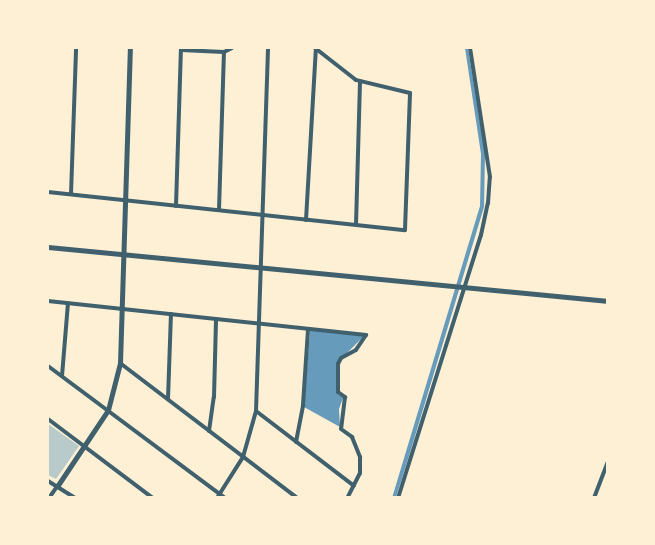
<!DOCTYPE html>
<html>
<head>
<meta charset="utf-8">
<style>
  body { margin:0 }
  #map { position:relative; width:655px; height:545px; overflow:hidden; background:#fdf0d5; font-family:"Playfair Display",serif }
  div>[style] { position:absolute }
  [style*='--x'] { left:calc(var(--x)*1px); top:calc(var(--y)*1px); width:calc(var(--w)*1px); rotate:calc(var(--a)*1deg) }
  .green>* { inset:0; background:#b9caca }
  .water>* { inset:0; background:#669bbc }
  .minor>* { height:4px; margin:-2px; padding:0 2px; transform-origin:2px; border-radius:2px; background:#3f606c }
  .tertiary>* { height:5px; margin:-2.5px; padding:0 2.5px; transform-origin:2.5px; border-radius:2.5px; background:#3f606c }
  span { translate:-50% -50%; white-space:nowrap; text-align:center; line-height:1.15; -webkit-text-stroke:5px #fdf0d5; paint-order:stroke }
  .frame { position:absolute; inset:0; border:49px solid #fdf0d5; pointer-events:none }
</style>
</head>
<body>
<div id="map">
  <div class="green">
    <div style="clip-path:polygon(48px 424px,79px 446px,56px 479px,48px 475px)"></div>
  </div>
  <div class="water">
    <div style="clip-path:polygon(465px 48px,468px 48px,485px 154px,484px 207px,409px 456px,396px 497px,392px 498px,480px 206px,481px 154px)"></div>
    <div style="clip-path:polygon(310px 330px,364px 336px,336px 364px,336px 392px,343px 398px,339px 409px,340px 427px,304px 407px)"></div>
  </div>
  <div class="minor">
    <div style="--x:181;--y:50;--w:43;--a:2.7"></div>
    <div style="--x:224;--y:52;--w:9;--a:-27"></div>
    <div style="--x:48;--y:192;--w:359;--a:6.1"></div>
    <div style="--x:405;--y:230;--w:137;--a:-87.9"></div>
    <div style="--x:410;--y:93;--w:56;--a:-166.5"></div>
    <div style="--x:356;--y:80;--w:52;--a:-142"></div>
    <div style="--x:71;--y:194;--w:146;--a:-88"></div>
    <div style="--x:176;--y:206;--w:158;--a:-88.2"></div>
    <div style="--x:219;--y:210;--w:158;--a:-88.2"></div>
    <div style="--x:306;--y:220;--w:172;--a:-86.7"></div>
    <div style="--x:356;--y:225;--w:144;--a:-88.4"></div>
    <div style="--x:48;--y:301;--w:320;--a:6.1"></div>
    <div style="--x:366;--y:335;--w:18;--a:124"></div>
    <div style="--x:356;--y:350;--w:17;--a:152"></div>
    <div style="--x:341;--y:358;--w:7;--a:117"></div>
    <div style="--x:338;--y:364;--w:28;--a:90"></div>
    <div style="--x:338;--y:392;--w:9;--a:36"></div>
    <div style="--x:345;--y:397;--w:32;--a:97"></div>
    <div style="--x:341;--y:429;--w:14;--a:36"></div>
    <div style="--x:352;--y:437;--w:22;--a:68"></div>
    <div style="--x:360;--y:457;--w:16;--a:90"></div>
    <div style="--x:360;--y:473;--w:28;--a:117"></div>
    <div style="--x:120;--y:363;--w:223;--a:37.3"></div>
    <div style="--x:48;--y:366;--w:221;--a:36.7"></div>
    <div style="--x:62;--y:376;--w:73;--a:-85.3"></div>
    <div style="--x:168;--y:399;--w:85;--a:-88"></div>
    <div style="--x:256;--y:411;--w:123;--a:37.4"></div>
    <div style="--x:48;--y:419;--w:131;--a:37"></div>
    <div style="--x:209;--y:431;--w:34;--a:-82"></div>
    <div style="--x:214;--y:397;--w:78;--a:-88.5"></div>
    <div style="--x:296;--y:442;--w:38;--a:-79"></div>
    <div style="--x:303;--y:405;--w:76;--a:-86.2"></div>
    <div style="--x:48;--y:481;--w:32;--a:32"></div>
    <div style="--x:49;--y:498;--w:16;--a:-55"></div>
    <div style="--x:217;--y:498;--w:49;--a:-57.6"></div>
    <div style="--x:243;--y:457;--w:48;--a:-74.2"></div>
    <div style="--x:256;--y:411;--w:363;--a:-88.1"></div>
    <div style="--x:398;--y:498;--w:276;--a:-72.5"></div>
    <div style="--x:481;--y:235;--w:33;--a:-78"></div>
    <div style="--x:488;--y:203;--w:26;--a:-86"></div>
    <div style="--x:490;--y:177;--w:131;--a:-98.8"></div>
    <div style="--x:594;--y:498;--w:39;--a:-69"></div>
  </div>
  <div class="tertiary">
    <div style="--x:48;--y:247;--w:563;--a:5.51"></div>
    <div style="--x:58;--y:485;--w:90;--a:-56.3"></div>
    <div style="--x:108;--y:410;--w:49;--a:-75.7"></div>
    <div style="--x:120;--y:363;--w:315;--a:-88.2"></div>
  </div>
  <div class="frame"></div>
</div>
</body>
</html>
